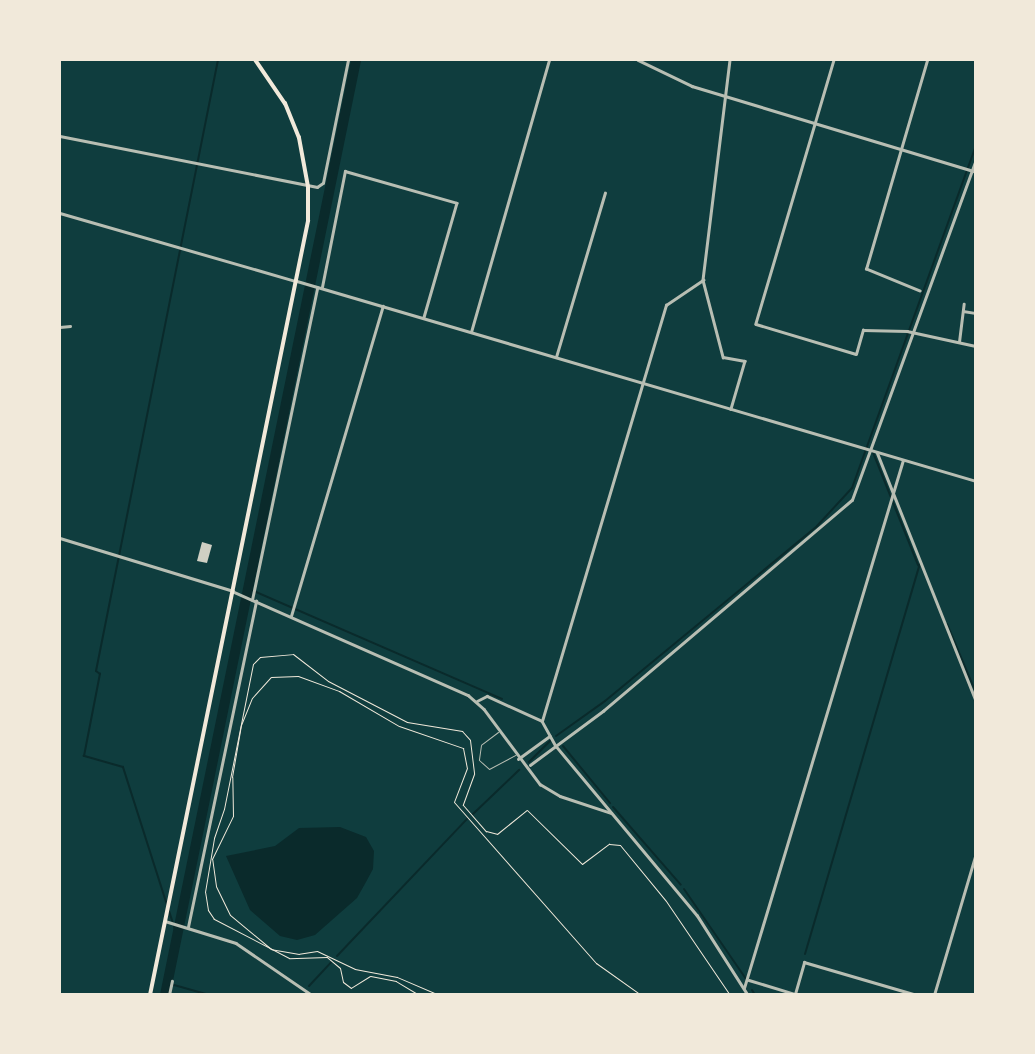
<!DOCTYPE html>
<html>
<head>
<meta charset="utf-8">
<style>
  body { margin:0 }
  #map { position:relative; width:1035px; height:1054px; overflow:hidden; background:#0f3d3e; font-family:Helvetica,sans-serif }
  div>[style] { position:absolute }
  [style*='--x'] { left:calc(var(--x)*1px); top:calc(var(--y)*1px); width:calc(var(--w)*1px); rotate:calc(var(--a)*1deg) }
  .water>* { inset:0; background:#0a2a2b }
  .stream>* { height:2px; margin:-1px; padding:0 1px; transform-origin:1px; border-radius:1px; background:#0a2a2b }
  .river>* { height:10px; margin:-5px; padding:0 5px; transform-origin:5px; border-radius:5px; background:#0a2a2b }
  .building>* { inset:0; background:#cfcfc3 }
  .path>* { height:1px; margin:-0.5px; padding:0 0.5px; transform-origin:0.5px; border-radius:0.5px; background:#f1e9da }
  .service>* { height:1px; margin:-0.5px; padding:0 0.5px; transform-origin:0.5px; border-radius:0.5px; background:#b8beb3 }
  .minor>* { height:2.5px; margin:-1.25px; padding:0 1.25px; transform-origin:1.25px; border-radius:1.25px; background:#b8beb3 }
  .tertiary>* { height:2.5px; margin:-1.25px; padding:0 1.25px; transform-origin:1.25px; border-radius:1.25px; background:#b8beb3 }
  .secondary>* { height:3.5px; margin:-1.75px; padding:0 1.75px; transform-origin:1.75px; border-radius:1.75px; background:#f1e9da }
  span { translate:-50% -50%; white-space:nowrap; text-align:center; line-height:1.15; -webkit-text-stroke:7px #f1e9da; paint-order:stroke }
  .frame { position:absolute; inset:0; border:61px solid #f1e9da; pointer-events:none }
</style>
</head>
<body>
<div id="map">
  <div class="water">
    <div style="clip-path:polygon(340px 827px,366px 837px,374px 851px,373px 869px,366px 882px,357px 898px,315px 935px,297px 940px,280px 936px,250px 910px,226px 856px,275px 846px,299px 828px)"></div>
  </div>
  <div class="stream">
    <div style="--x:872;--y:450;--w:124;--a:68.2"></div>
    <div style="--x:247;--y:588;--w:278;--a:23.5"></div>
    <div style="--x:947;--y:624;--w:75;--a:67.2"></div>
    <div style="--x:556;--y:736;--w:60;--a:-35.5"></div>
    <div style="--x:605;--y:701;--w:275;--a:-39.5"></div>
    <div style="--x:817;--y:526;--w:52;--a:-47.4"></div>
    <div style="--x:852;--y:488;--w:364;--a:-70.1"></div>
    <div style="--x:563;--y:746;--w:74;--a:50.5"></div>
    <div style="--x:529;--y:762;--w:30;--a:-45"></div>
    <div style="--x:613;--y:807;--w:103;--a:48.9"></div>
    <div style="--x:473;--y:814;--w:64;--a:-43.7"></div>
    <div style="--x:684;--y:889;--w:109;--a:55.4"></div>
    <div style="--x:167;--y:905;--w:145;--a:-107.7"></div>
    <div style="--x:123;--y:767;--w:41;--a:-164.2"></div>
    <div style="--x:84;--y:756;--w:84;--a:-79"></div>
    <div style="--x:100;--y:674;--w:5;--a:-143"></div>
    <div style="--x:96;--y:671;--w:623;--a:-78.71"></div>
    <div style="--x:169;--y:911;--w:28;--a:72"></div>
    <div style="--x:805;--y:954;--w:408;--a:-73.6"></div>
    <div style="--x:337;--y:956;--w:189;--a:-46.5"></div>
    <div style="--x:167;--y:983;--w:44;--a:15.9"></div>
    <div style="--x:309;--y:986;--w:33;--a:-47"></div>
    <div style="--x:752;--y:990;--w:6;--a:59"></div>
  </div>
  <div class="river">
    <div style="--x:165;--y:995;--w:954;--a:-78.45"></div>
  </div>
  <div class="building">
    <div style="clip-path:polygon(202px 542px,212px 545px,207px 563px,197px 561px)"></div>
  </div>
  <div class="path">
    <div style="--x:419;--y:995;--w:27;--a:-149"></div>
    <div style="--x:396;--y:981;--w:26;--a:-169"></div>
    <div style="--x:370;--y:976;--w:22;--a:148"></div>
    <div style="--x:351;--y:988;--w:10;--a:-143"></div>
    <div style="--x:343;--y:982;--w:14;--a:-102"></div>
    <div style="--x:340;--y:968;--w:17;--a:-140"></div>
    <div style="--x:327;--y:957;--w:38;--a:178"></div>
    <div style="--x:289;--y:958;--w:85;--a:-152.5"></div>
    <div style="--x:214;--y:919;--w:11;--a:-124"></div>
    <div style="--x:208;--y:910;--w:18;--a:-99"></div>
    <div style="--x:205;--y:892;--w:55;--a:-80.5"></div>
    <div style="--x:214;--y:838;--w:31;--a:-71"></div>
    <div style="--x:224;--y:809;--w:148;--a:-78.7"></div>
    <div style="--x:253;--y:664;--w:10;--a:-45"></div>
    <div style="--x:260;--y:657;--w:33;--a:-5"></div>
    <div style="--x:293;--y:654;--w:44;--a:37.6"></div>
    <div style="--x:328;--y:681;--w:89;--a:27.4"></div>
    <div style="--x:407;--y:722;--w:56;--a:9.3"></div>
    <div style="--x:462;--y:731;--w:12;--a:48"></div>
    <div style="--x:470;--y:740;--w:34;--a:83"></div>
    <div style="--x:474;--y:774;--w:33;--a:110"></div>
    <div style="--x:463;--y:805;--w:35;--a:49"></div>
    <div style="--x:486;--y:831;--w:11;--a:15"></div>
    <div style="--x:497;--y:834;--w:38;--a:-39"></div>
    <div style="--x:527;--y:810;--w:77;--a:44.5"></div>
    <div style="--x:582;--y:864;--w:34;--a:-37"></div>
    <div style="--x:609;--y:844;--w:11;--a:5"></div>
    <div style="--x:620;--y:845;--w:72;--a:50.6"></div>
    <div style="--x:666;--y:901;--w:114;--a:55.8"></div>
    <div style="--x:439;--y:995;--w:46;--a:-156.8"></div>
    <div style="--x:397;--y:977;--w:43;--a:-169.2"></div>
    <div style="--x:355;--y:969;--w:42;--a:-154.7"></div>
    <div style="--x:317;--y:951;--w:18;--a:171"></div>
    <div style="--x:299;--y:954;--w:28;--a:-170"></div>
    <div style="--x:271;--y:949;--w:53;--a:-140.3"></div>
    <div style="--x:230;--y:915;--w:32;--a:-116"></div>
    <div style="--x:216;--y:886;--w:27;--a:-98"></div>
    <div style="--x:212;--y:859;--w:48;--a:-64"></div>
    <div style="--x:233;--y:816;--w:39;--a:-91"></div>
    <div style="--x:232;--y:777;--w:53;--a:-80.2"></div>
    <div style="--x:241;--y:725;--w:29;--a:-68"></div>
    <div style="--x:252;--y:698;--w:28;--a:-48"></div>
    <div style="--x:271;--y:677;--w:27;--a:-2"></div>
    <div style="--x:298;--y:676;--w:44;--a:20.1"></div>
    <div style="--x:339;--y:691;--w:69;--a:30.3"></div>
    <div style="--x:399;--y:726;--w:68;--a:19"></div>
    <div style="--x:463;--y:748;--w:20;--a:79"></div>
    <div style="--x:467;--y:768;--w:36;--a:111"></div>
    <div style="--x:454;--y:802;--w:215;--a:48.6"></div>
    <div style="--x:596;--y:963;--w:55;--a:35.4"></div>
  </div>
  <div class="service">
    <div style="--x:498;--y:732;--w:21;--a:143"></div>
    <div style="--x:481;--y:745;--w:15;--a:98"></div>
    <div style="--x:479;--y:760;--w:13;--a:42"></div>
    <div style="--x:489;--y:769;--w:30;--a:-28"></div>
  </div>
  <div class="minor">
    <div style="--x:638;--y:60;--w:60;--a:25.7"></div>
    <div style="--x:692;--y:86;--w:297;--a:16.8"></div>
    <div style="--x:730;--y:60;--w:222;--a:97"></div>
    <div style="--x:703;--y:280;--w:80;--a:75.4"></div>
    <div style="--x:723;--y:357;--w:22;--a:10"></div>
    <div style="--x:745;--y:361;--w:50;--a:106.3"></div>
    <div style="--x:834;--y:60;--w:275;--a:106.5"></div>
    <div style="--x:756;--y:324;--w:104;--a:16.7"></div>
    <div style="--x:856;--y:354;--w:25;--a:-74"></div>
    <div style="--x:863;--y:330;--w:44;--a:1.3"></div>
    <div style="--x:907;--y:331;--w:71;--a:12.3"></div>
    <div style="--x:60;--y:136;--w:262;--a:11.2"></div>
    <div style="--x:317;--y:187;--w:7;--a:-34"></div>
    <div style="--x:323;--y:183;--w:126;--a:-78.5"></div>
    <div style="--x:60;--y:213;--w:245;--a:16.1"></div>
    <div style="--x:322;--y:287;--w:118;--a:-78.8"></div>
    <div style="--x:345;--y:171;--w:116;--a:15.9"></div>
    <div style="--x:457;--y:203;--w:119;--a:106.1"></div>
    <div style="--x:920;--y:291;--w:58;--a:-157.8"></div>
    <div style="--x:866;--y:269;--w:218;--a:-73.7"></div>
    <div style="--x:963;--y:311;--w:13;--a:9"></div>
    <div style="--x:60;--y:327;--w:10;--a:-6"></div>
    <div style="--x:471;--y:332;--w:283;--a:-74"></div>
    <div style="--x:959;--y:342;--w:38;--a:-83"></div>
    <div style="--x:556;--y:357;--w:171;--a:-73.4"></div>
    <div style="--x:877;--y:452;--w:268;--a:68.3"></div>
    <div style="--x:60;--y:538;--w:181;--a:17"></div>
    <div style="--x:252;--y:600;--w:319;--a:-78.2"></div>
    <div style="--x:291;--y:616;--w:323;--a:-73.5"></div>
    <div style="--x:477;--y:701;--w:11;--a:-27"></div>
    <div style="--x:487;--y:696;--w:60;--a:24.4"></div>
    <div style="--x:542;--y:721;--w:29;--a:61"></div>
    <div style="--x:556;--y:746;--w:220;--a:50.2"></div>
    <div style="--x:697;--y:915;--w:95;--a:57.5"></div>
    <div style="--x:542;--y:721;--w:434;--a:-73.4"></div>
    <div style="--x:666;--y:305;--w:45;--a:-34"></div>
    <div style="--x:518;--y:759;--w:39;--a:-36"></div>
    <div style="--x:530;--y:765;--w:91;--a:-36.5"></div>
    <div style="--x:603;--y:711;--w:326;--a:-40.3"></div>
    <div style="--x:852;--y:500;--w:362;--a:-70"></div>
    <div style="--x:188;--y:927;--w:333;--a:-78.2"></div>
    <div style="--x:749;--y:980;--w:48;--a:16.9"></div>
    <div style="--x:795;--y:994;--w:33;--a:-74"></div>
    <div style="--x:804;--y:962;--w:118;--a:16.3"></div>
    <div style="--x:744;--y:988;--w:551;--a:-73.24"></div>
    <div style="--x:169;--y:995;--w:14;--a:-78"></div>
    <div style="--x:934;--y:995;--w:148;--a:-73.5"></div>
  </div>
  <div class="tertiary">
    <div style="--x:297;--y:281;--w:708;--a:16.41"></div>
    <div style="--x:234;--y:592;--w:256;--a:23.8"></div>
    <div style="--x:468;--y:695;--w:21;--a:41"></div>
    <div style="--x:484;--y:709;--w:94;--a:53.3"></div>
    <div style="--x:540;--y:784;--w:23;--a:31"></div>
    <div style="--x:560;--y:796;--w:54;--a:18.4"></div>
    <div style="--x:165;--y:921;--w:74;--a:17.2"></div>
    <div style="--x:236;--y:943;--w:92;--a:34.4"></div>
  </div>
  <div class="secondary">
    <div style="--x:150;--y:995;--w:790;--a:-78.46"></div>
    <div style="--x:308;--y:221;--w:34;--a:-90"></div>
    <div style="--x:308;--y:187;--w:50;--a:-100.4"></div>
    <div style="--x:299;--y:138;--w:37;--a:-112"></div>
    <div style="--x:285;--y:104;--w:53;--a:-124.3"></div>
  </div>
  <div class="frame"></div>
</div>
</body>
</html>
